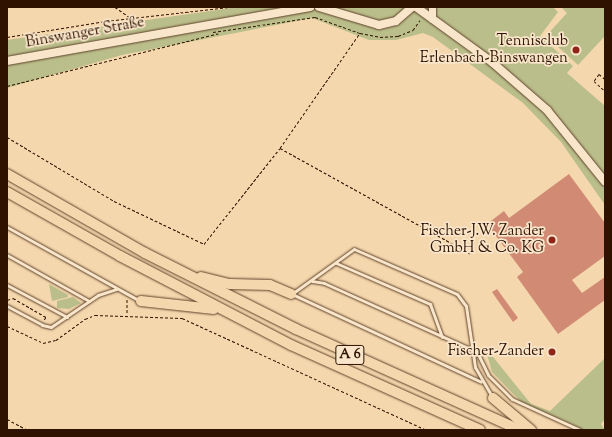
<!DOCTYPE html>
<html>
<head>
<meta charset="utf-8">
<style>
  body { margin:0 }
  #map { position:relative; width:612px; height:437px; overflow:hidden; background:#f4d7ad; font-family:"Sorts Mill Goudy",serif }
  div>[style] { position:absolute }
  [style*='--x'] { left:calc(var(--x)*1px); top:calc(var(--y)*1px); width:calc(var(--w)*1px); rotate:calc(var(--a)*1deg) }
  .green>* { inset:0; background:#babe8a }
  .building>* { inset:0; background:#d18b75 }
  .path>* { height:1px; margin-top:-0.5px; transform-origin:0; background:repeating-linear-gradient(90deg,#2f1200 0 3px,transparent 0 5px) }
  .roads { filter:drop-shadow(0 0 1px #60432b) drop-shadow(0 0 1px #60432b) }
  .service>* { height:3px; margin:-1.5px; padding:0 1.5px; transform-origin:1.5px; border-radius:1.5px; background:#f8e5ca }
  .tertiary>* { height:7px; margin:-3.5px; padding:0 3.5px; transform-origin:3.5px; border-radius:3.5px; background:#f8e5ca }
  .secondary>* { height:8px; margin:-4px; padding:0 4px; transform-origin:4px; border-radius:4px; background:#f8e5ca }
  .motorway>* { height:10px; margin:-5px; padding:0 5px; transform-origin:5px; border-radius:5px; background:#f4d7ad }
  .dots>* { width:11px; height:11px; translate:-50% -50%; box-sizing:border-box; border:2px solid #f8e5ca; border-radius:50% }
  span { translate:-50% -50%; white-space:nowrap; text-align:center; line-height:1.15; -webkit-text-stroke:3.5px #f8e5ca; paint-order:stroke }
  .shield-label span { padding:1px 3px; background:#f8e5ca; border:1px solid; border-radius:3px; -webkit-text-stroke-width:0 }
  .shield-label { font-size:14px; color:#2f1200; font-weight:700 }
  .street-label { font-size:15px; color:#2f1200 }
  .poi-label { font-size:15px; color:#2f1200 }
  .right { translate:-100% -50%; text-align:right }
  .frame { position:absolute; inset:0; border:8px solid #2f1200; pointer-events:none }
</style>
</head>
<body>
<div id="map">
  <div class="green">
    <div style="clip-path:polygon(238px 7px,553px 7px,558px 12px,540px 36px,573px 66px,567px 73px,605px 106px,605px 205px,561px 142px,523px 103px,433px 37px,423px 33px,396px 40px,369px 40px,312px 18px,122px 55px,7px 88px,7px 40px)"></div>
    <div style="clip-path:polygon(561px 7px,605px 7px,605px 36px,578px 65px,546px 36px,567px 13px)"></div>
    <div style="clip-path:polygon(49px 284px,68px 295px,68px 297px,52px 301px)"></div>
    <div style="clip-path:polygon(73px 297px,81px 303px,69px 309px,57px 308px,57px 301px)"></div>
    <div style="clip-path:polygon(485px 347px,531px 404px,550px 411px,605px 358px,605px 419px,601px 424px,605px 430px,584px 430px,521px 402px,492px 372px)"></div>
  </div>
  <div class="building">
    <div style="clip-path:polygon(569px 174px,605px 223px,605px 256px,572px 280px,582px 293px,605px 277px,605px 300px,558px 334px,517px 277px,523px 272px,487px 224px,504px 211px,509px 218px)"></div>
    <div style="clip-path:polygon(497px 289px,518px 318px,513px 322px,492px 292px)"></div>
  </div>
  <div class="path">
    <div style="--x:115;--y:7;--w:19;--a:35"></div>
    <div style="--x:213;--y:32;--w:103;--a:-8.4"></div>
    <div style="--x:315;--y:17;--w:48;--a:19.6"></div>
    <div style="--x:360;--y:33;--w:20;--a:11"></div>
    <div style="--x:380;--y:37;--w:18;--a:-3"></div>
    <div style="--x:398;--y:36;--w:16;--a:-22"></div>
    <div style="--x:413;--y:30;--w:12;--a:-55"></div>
    <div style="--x:7;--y:37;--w:100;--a:-9.2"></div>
    <div style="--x:106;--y:21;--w:124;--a:-6.5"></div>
    <div style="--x:605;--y:79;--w:8;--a:-140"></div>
    <div style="--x:599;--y:74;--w:9;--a:126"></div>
    <div style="--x:594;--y:81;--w:15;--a:42"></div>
    <div style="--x:7;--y:86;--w:219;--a:-14"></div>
    <div style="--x:7;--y:137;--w:125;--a:30.9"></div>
    <div style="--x:114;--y:201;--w:100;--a:25.5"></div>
    <div style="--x:204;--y:244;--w:122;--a:-51.6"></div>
    <div style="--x:280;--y:148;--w:140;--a:-55.2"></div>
    <div style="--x:280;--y:148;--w:218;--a:29"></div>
    <div style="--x:127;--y:299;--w:15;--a:90"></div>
    <div style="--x:7;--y:300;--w:6;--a:-18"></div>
    <div style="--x:13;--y:298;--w:38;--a:30"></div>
    <div style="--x:46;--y:317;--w:4;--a:124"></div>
    <div style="--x:7;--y:326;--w:40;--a:25"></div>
    <div style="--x:43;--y:343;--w:13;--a:-13"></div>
    <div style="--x:56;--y:340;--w:36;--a:-36"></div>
    <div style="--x:85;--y:319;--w:11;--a:-22"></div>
    <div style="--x:95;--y:315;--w:87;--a:2"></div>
    <div style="--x:182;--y:318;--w:269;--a:24.6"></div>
    <div style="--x:7;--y:419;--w:24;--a:28"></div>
  </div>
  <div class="roads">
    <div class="service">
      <div style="--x:7;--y:227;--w:152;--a:29.1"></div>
      <div style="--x:7;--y:255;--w:94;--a:29.3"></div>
      <div style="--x:336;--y:263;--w:103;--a:23.6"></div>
      <div style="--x:430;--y:304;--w:35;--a:70"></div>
      <div style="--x:312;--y:281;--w:12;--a:9"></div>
      <div style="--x:324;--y:283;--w:168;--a:24.3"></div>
      <div style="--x:477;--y:352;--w:25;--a:64"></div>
      <div style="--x:488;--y:375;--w:34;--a:45"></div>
      <div style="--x:512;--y:399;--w:75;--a:24.5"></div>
      <div style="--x:7;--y:285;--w:68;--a:28.1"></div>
      <div style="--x:293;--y:293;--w:75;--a:-35.8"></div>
      <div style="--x:354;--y:249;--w:112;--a:23.6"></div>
      <div style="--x:457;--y:294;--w:15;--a:53"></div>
      <div style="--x:466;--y:306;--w:62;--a:81.6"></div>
      <div style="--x:475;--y:367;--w:34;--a:60"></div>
      <div style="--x:294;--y:295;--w:206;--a:24.9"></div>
      <div style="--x:7;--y:306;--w:40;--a:28"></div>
      <div style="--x:42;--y:325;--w:9;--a:13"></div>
      <div style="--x:51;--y:327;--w:57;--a:-34.2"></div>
      <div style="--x:98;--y:295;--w:19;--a:-18"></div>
    </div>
    <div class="tertiary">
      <div style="--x:432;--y:7;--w:12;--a:90"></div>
    </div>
    <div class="secondary">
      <div style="--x:319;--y:7;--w:63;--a:16.7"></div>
      <div style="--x:379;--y:25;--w:17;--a:-13"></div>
      <div style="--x:396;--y:21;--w:21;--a:-41"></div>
      <div style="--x:416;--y:7;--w:95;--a:36"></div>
      <div style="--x:493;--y:63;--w:72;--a:41"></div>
      <div style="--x:547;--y:110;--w:92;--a:51.1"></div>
      <div style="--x:7;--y:61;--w:308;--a:-10.1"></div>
    </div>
    <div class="motorway">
      <div style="--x:7;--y:174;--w:159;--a:29.8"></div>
      <div style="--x:145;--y:253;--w:169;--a:26.7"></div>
      <div style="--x:296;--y:329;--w:246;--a:24.3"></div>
      <div style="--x:7;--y:192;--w:130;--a:29.5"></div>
      <div style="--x:120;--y:256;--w:193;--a:27.5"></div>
      <div style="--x:291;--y:345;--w:207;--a:24.2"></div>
      <div style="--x:201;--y:277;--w:30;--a:14"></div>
      <div style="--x:230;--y:284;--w:40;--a:1.4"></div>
      <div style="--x:270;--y:285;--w:23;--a:23"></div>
      <div style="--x:141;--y:301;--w:73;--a:6.3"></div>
      <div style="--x:493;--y:398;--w:50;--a:40.1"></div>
    </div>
  </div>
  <div class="dots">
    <div style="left:576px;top:50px;background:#8f2418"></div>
    <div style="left:552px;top:240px;background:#8f2418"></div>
    <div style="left:552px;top:352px;background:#8f2418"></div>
  </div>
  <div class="shield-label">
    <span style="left:350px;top:355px">A 6</span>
  </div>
  <div class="street-label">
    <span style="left:85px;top:33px;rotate:-10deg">Binswanger Straße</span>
  </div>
  <div class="poi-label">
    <span class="right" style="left:568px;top:50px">Tennisclub<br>Erlenbach-Binswangen</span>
    <span class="right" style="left:544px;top:240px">Fischer-J.W. Zander<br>GmbH &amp; Co. KG</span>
    <span class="right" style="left:544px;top:352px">Fischer-Zander</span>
  </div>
  <div class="frame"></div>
</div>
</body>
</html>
